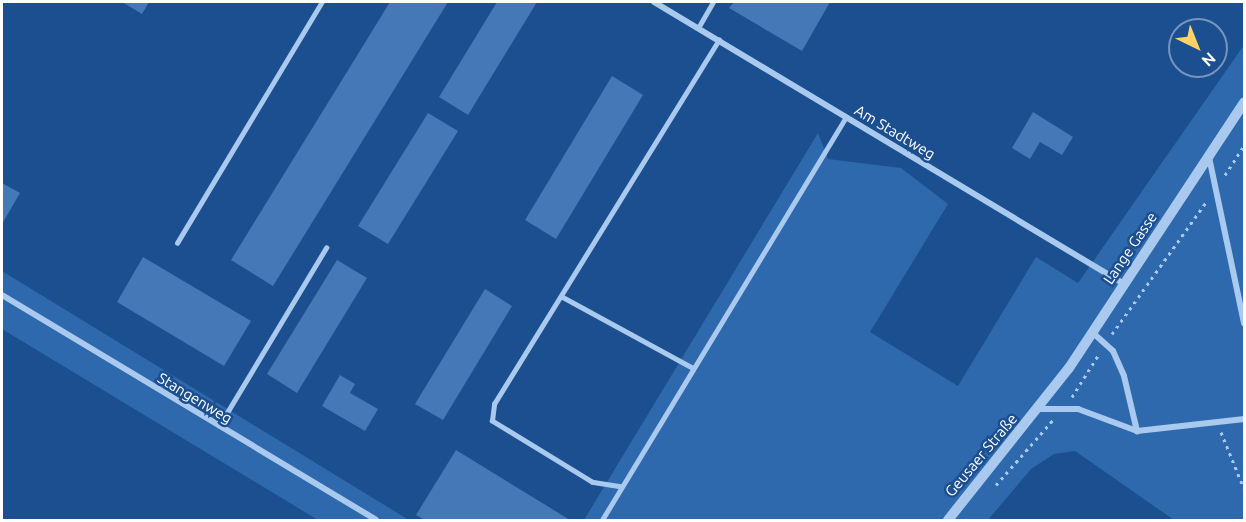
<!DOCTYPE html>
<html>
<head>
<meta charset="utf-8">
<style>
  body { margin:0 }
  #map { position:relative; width:1246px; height:522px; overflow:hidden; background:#1b4f8f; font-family:Ubuntu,sans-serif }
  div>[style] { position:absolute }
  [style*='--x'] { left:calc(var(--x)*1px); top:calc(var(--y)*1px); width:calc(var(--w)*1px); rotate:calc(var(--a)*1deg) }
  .green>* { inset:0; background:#2e69ad }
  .building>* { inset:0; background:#4478b7 }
  .path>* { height:3px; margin-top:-1.5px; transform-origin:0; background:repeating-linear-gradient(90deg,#a9c9ee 0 3px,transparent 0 7.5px) }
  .service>* { height:4.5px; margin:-2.25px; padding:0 2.25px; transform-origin:2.25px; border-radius:2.25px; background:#a9c9ee }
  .minor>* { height:6px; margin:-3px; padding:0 3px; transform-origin:3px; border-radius:3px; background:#a9c9ee }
  .tertiary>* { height:10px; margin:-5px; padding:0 5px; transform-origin:5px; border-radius:5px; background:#a9c9ee }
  span { translate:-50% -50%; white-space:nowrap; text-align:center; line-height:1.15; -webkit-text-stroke:5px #1b4f8f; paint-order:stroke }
  .street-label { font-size:15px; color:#fff }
  .frame { position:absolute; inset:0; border:3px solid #fff; pointer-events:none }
  .north { position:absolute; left:1168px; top:18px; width:60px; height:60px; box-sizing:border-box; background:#1b4f8f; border:2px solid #7695bc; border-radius:50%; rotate:137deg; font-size:16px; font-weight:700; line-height:24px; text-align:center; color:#fff }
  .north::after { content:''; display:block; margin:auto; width:21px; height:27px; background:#ffd166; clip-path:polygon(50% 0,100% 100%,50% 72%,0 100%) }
</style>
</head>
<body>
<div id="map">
  <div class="green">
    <div style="clip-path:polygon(1244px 45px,1244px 520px,1174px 520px,1075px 451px,1054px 454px,1031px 469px,988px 520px,584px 520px,818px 133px,828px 159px,901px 168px,948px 204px,870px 332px,958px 386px,1036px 257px,1078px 283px)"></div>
    <div style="clip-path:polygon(2px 271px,409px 520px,318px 520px,2px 329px)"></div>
  </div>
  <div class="building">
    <div style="clip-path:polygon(122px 2px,149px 2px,142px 14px)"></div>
    <div style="clip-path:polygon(390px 2px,448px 2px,273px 286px,231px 260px)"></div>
    <div style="clip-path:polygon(497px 2px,537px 2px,468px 115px,439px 97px)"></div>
    <div style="clip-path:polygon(734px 2px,830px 2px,802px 51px,729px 8px)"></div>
    <div style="clip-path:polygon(612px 76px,643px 95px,556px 239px,525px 220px)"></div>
    <div style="clip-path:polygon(1033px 112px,1073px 137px,1062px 155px,1040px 142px,1030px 159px,1012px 148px)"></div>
    <div style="clip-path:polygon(428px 113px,458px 131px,388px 244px,358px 226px)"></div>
    <div style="clip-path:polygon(2px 183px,20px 193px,2px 224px)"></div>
    <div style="clip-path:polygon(143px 257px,251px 321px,224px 366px,117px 302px)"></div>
    <div style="clip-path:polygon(337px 260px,367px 278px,297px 393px,267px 374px)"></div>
    <div style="clip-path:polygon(485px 289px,512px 306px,443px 420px,415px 404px)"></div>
    <div style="clip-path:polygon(340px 375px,355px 384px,350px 393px,378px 409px,365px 431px,322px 406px)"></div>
    <div style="clip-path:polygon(456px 450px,570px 520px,425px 520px,416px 515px)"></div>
  </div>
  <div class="path">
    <div style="--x:1225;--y:175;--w:35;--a:-57"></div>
    <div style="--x:1112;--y:334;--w:162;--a:-54.5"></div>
    <div style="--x:1072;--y:397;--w:51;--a:-57.9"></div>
    <div style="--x:1221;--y:432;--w:61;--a:68"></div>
    <div style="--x:996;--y:485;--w:86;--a:-48.8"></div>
  </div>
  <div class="service">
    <div style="--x:698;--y:28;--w:30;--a:-60"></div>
    <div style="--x:177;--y:243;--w:281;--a:-59"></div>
    <div style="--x:561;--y:296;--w:150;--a:28.6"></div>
    <div style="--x:219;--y:426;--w:208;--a:-59"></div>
    <div style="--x:622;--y:487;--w:30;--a:-171"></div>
    <div style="--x:592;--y:482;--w:117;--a:-148.6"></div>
    <div style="--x:492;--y:421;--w:17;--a:-83"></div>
    <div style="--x:494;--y:404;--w:428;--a:-58.3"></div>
    <div style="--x:602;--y:520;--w:471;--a:-58.8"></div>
  </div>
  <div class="minor">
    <div style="--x:654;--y:2;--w:548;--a:30.96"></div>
    <div style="--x:1209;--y:157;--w:170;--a:78.1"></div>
    <div style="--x:2;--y:295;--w:436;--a:31"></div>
    <div style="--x:1092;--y:332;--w:28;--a:42"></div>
    <div style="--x:1113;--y:351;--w:27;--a:66"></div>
    <div style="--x:1124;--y:376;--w:57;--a:76.7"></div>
    <div style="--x:1039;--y:409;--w:39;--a:0"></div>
    <div style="--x:1078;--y:409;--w:63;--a:20.4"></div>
    <div style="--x:1137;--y:431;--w:108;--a:-6.4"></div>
  </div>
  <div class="tertiary">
    <div style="--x:948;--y:520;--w:194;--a:-51.5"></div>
    <div style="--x:1069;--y:368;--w:318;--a:-56.6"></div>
  </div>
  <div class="street-label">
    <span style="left:895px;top:132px;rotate:31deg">Am Stadtweg</span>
    <span style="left:1130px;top:248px;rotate:-56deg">Lange Gasse</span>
    <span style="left:195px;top:398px;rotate:31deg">Stangenweg</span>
    <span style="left:981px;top:455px;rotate:-50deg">Geusaer Straße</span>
  </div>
  <div class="frame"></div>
  <div class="north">N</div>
</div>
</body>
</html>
